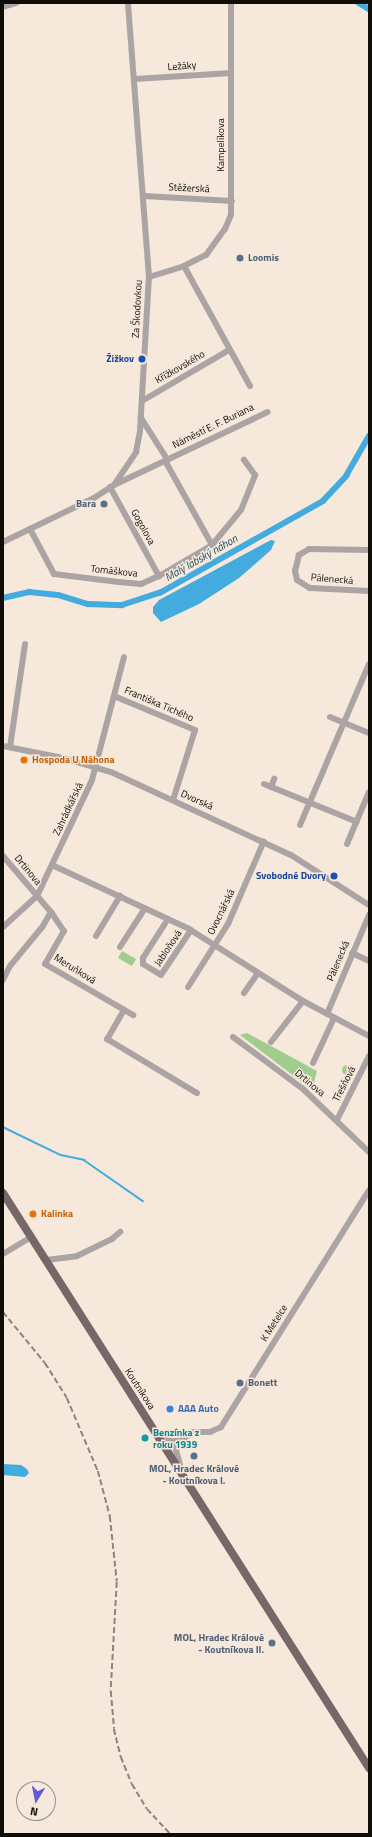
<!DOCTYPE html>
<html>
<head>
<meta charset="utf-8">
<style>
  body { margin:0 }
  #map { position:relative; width:372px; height:1837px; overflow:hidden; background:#f6e9db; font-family:"Titillium Web",sans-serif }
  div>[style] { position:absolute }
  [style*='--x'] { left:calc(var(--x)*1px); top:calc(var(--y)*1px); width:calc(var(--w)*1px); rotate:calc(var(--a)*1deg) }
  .green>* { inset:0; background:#a0cd8d }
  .round { border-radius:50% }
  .water>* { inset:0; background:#44abdf }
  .stream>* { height:1.5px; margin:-0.75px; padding:0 0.75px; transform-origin:0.75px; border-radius:0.75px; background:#44abdf }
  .canal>* { height:5.5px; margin:-2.75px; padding:0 2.75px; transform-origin:2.75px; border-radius:2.75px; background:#44abdf }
  .minor>* { height:6px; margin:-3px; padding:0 3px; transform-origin:3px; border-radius:3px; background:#aca3a4 }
  .major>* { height:8px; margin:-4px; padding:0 4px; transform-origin:4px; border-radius:4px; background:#776769 }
  .rail>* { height:1.5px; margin-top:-0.75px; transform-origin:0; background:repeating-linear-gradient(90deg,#8d847a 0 6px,transparent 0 9px) }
  .dots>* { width:11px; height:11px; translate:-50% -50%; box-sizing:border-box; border:2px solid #f6e9db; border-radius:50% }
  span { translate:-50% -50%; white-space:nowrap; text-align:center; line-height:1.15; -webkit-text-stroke:3px #f6e9db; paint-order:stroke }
  .street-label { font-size:10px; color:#100c07 }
  .service-label { font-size:10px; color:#4e5e75; font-weight:700 }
  .left { translate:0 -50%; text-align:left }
  .right { translate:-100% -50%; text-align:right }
  .transit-label { font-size:10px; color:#164399; font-weight:700 }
  .food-label { font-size:10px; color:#c56008; font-weight:700 }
  .shop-label { font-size:10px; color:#366cbe; font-weight:700 }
  .culture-label { font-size:10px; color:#0d838f; font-weight:700 }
  .water-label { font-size:11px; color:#1d475d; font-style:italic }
  .frame { position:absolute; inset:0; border:4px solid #100c07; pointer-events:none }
  .north { position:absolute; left:16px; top:1781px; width:40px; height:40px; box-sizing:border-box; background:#f6e9db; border:1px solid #9a9186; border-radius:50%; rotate:190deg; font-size:11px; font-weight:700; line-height:16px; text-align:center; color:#100c07 }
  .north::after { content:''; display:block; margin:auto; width:14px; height:18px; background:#635dd5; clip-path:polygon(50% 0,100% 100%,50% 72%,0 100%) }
</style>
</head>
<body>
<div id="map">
  <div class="green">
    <div style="clip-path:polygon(122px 951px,136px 959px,132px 966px,118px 958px)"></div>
    <div style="clip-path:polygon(247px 1033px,317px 1071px,312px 1090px,240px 1035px)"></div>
    <div class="round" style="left:342px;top:1065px;width:10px;height:10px"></div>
  </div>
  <div class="water">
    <div style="clip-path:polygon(271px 540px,275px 541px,271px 550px,239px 578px,199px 604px,161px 622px,153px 613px,153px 607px,159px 600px)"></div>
    <div style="clip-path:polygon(3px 1464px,21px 1465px,27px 1469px,29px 1473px,25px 1477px,3px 1475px)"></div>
  </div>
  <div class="stream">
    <div style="--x:3;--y:1127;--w:64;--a:25.8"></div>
    <div style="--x:61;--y:1155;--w:24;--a:12"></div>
    <div style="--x:84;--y:1160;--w:72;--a:34.8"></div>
  </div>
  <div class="canal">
    <div style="--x:359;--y:3;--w:12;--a:31"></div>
    <div style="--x:3;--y:598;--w:27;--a:-13"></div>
    <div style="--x:29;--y:592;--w:29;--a:6"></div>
    <div style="--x:58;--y:595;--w:31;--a:17"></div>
    <div style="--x:88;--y:604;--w:34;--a:2"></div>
    <div style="--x:122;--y:605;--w:40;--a:-18"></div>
    <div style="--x:160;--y:593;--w:187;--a:-29.4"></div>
    <div style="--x:323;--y:501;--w:34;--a:-47"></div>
    <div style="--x:346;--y:476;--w:46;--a:-60.1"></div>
  </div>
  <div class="minor">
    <div style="--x:3;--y:7;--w:14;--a:-17"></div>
    <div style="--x:135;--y:79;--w:96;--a:-3.6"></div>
    <div style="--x:144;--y:196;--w:88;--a:3.3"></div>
    <div style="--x:184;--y:266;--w:137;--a:61.2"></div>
    <div style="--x:149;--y:277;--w:37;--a:-17"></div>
    <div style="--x:184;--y:266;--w:25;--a:-27"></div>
    <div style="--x:206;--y:255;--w:32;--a:-54"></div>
    <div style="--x:225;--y:229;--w:15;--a:-67"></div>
    <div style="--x:231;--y:215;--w:212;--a:-90"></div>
    <div style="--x:142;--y:401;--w:101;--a:-30.4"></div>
    <div style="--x:114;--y:485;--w:170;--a:-25.4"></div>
    <div style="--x:110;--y:487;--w:102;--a:61.2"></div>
    <div style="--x:30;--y:529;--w:51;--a:61.9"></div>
    <div style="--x:54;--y:574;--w:65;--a:7"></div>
    <div style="--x:119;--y:582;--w:22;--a:5"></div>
    <div style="--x:141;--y:584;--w:20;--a:-24"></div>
    <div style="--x:159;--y:576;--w:61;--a:-30.3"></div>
    <div style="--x:212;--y:545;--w:93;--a:-119.1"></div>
    <div style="--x:167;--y:464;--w:5;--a:-90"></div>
    <div style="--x:167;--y:459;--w:49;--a:-122.4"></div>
    <div style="--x:3;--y:542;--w:101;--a:-25.8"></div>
    <div style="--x:94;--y:498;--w:24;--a:-33"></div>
    <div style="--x:114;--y:485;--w:40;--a:-56"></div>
    <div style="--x:136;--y:452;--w:21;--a:-79"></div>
    <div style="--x:140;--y:431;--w:154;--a:-86.7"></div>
    <div style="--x:149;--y:277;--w:275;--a:-94.4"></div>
    <div style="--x:212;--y:545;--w:45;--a:-50.4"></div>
    <div style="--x:241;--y:510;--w:38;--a:-68"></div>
    <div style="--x:255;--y:475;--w:19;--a:-126"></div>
    <div style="--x:369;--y:550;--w:60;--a:-179"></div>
    <div style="--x:309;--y:549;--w:12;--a:149"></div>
    <div style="--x:299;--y:555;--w:16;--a:104"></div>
    <div style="--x:295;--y:571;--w:9;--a:77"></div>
    <div style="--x:297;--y:580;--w:15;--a:32"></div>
    <div style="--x:310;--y:588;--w:59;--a:2.9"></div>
    <div style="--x:114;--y:696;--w:88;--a:22.8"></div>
    <div style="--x:195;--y:730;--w:73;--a:107.4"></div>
    <div style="--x:330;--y:717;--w:42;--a:22.3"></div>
    <div style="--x:3;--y:746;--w:61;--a:11.3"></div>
    <div style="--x:63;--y:758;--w:50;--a:16.3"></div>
    <div style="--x:111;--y:772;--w:198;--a:24.8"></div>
    <div style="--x:291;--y:855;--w:93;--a:32.7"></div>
    <div style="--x:10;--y:747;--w:104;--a:-81.7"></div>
    <div style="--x:264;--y:784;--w:100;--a:22.2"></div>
    <div style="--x:271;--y:787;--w:9;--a:-69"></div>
    <div style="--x:300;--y:825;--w:175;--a:-66.8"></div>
    <div style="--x:347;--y:844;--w:56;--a:-67.1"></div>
    <div style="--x:3;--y:856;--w:74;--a:49.4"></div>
    <div style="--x:51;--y:912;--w:16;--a:120"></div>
    <div style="--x:43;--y:926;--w:52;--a:129.5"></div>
    <div style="--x:10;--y:966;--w:16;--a:117"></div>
    <div style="--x:52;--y:865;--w:151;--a:25"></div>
    <div style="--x:189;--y:929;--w:135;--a:32.3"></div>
    <div style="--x:303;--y:1001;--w:75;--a:27.9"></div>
    <div style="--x:51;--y:912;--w:23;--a:56"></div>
    <div style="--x:64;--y:931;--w:38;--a:120"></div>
    <div style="--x:45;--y:964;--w:102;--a:30.1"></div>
    <div style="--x:168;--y:919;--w:46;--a:122.7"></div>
    <div style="--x:143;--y:958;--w:6;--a:90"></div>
    <div style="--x:143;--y:964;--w:21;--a:31"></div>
    <div style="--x:161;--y:975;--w:54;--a:-56.3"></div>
    <div style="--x:3;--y:927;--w:46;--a:-42.4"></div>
    <div style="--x:37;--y:896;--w:128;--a:-64.6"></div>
    <div style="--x:92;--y:780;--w:127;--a:-75.4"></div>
    <div style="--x:96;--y:936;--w:47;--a:-59"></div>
    <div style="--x:120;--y:947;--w:46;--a:-57.3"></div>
    <div style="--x:352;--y:953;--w:19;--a:25"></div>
    <div style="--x:188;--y:987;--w:75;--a:-57.6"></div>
    <div style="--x:228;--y:924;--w:90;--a:-66.6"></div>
    <div style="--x:244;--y:993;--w:24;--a:-55"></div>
    <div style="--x:124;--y:1010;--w:34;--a:120"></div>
    <div style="--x:107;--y:1039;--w:105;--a:31"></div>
    <div style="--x:327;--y:1014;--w:108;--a:-67"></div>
    <div style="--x:233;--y:1037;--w:87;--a:36.6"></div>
    <div style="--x:303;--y:1089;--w:91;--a:43.7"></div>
    <div style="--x:271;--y:1042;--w:52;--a:-52"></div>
    <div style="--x:313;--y:1063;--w:50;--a:-65"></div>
    <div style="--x:337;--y:1120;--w:72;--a:-63.4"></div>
    <div style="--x:3;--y:1254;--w:33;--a:-31"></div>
    <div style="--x:46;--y:1260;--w:31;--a:-7"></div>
    <div style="--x:77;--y:1256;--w:39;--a:-26"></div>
    <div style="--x:112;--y:1239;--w:11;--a:-41"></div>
    <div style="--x:157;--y:1431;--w:16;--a:40"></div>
    <div style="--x:169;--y:1441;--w:9;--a:0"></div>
    <div style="--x:178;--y:1442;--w:8;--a:104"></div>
    <div style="--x:176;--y:1450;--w:20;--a:75"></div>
    <div style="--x:167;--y:1449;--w:31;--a:-33"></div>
    <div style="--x:193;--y:1432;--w:17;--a:0"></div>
    <div style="--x:210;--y:1432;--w:12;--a:-24"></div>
    <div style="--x:221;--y:1427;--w:279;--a:-58"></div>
  </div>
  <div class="major">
    <div style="--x:3;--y:1193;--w:682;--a:57.52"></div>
  </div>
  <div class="rail">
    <div style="--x:3;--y:1312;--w:66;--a:50.5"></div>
    <div style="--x:45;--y:1363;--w:41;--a:57.8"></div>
    <div style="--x:67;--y:1398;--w:79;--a:67"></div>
    <div style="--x:98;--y:1471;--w:47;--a:75.1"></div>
    <div style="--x:110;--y:1516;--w:66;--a:83.9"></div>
    <div style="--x:117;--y:1582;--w:109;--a:93.2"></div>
    <div style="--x:111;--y:1691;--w:38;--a:85"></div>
    <div style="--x:114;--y:1729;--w:29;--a:76"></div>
    <div style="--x:121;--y:1757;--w:29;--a:68"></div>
    <div style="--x:132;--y:1784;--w:29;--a:59"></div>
    <div style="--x:147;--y:1809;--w:34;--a:47"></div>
  </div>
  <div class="dots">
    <div style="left:240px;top:258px;background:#5c6f8a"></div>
    <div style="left:142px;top:359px;background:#1a4fb4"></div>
    <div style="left:104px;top:504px;background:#5c6f8a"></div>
    <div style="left:24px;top:760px;background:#e8710a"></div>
    <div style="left:334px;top:876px;background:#1a4fb4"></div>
    <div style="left:33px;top:1214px;background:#e8710a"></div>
    <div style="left:240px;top:1383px;background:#5c6f8a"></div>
    <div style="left:170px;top:1409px;background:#3f7fe0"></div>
    <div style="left:145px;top:1438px;background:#0f9aa8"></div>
    <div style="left:194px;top:1456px;background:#5c6f8a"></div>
    <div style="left:272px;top:1643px;background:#5c6f8a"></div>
  </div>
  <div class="street-label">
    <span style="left:182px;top:66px;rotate:-4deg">Ležáky</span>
    <span style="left:221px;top:145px;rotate:-90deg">Kampelíkova</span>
    <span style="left:189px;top:188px;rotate:3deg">Stěžerská</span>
    <span style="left:137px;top:309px;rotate:-87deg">Za Škodovkou</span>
    <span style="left:180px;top:367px;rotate:-30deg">Křížkovského</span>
    <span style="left:213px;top:426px;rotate:-26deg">Náměstí E. F. Buriana</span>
    <span style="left:143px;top:527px;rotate:61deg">Gogolova</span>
    <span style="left:114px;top:571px;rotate:6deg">Tomáškova</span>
    <span style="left:332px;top:579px;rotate:5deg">Pálenecká</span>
    <span style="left:159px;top:704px;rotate:23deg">Františka Tichého</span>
    <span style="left:197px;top:800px;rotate:24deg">Dvorská</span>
    <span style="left:68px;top:809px;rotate:-65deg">Zahrádkářská</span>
    <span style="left:28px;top:870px;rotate:50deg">Drtinova</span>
    <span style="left:221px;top:912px;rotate:-64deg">Ovocnářská</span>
    <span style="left:168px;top:948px;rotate:-56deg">Jabloňová</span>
    <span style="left:338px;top:961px;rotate:-67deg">Pálenecká</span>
    <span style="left:75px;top:969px;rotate:32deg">Meruňková</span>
    <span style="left:310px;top:1083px;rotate:40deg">Drtinova</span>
    <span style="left:344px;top:1084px;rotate:-63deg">Třešňová</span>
    <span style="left:274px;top:1323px;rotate:-58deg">K Metelce</span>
    <span style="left:140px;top:1389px;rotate:57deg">Koutníkova</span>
  </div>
  <div class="service-label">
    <span class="left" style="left:248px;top:258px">Loomis</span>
    <span class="right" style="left:96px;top:504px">Bara</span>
    <span class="left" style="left:248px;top:1383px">Bonett</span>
    <span style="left:194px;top:1474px">MOL, Hradec Králové<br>- Koutníkova I.</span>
    <span class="right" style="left:264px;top:1643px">MOL, Hradec Králové<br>- Koutníkova II.</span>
  </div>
  <div class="transit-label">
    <span class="right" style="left:134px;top:359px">Žižkov</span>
    <span class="right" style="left:326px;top:876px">Svobodné Dvory</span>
  </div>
  <div class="food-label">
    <span class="left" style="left:32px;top:760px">Hospoda U Náhona</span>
    <span class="left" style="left:41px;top:1214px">Kalinka</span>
  </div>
  <div class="shop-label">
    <span class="left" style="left:178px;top:1409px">AAA Auto</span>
  </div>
  <div class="culture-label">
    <span class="left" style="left:153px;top:1438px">Benzínka z<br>roku 1939</span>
  </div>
  <div class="water-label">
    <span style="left:201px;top:558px;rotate:-30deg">Malý labský náhon</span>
  </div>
  <div class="frame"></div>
  <div class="north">N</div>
</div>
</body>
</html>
